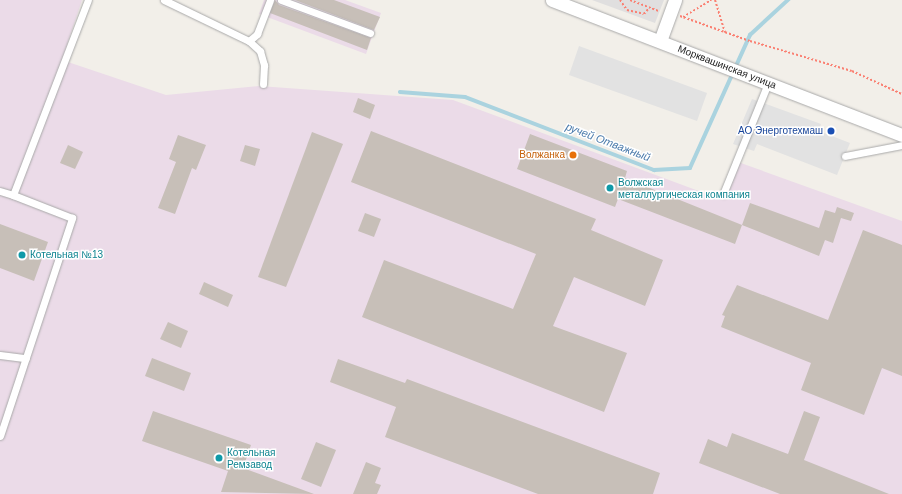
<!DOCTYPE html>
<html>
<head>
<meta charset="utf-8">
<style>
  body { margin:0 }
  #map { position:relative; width:902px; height:494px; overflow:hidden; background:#f2efe9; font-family:Helvetica,sans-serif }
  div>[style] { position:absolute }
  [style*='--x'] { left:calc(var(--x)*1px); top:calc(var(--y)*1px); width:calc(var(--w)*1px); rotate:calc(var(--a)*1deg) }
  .residential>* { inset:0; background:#e0dfdf }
  .industrial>* { inset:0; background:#ebdbe8 }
  .parking>* { inset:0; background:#e2e2e2 }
  .stream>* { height:3.5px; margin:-1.75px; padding:0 1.75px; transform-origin:1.75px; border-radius:1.75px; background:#aad3df }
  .building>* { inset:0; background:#c7bfb8 }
  .path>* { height:2px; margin-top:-1px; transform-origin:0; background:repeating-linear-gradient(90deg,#fa8072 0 2px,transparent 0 4px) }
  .roads { filter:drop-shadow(0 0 1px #a9a9a9) drop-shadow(0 0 1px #a9a9a9) }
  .service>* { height:7px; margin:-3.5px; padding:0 3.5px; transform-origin:3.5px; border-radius:3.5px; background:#fff }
  .minor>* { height:13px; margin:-6.5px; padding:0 6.5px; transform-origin:6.5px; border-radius:6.5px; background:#fff }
  .dots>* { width:11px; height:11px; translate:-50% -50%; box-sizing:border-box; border:2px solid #fff; border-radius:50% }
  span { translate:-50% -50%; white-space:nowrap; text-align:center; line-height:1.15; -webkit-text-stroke:3px #fff; paint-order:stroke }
  .street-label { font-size:10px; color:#222 }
  .transit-label { font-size:10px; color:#164399 }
  .right { translate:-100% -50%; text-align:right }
  .food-label { font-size:10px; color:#c56008 }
  .culture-label { font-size:10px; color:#0d838f }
  .left { translate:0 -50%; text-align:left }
  .water-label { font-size:11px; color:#4a7aab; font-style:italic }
</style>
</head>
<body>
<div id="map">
  <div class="residential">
    <div style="clip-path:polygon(592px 0,664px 0,655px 23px)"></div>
  </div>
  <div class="industrial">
    <div style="clip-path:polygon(0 0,82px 0,62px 60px,166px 95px,259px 86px,453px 100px,723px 200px,738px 162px,902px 221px,902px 494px,0 494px)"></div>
    <div style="clip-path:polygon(264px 0,345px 0,381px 13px,366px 54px,259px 14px)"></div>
  </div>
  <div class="parking">
    <div style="clip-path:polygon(579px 46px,707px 93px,697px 121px,569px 75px)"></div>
    <div style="clip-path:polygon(752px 99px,821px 124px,819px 131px,850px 143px,837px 175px,757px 144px,754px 151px,733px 144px)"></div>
  </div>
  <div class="stream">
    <div style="--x:400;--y:92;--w:65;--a:4.4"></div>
    <div style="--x:465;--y:97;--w:203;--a:21.1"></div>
    <div style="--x:654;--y:170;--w:36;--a:-3"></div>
    <div style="--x:690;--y:168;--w:146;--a:-65.7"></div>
    <div style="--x:750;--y:35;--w:52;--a:-42.6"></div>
  </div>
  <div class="building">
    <div style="clip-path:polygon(275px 0,279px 5px,371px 38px,367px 50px,270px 13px)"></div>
    <div style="clip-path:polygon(295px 0,334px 0,380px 17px,374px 30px)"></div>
    <div style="clip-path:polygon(358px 98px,375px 105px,370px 119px,353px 112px)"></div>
    <div style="clip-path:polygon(371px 131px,596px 219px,591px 230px,663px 260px,645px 306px,574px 277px,553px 326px,627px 353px,604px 412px,362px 317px,384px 260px,513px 309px,536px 254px,351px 182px)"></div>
    <div style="clip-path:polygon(312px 132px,343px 144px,286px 287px,258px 277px)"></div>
    <div style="clip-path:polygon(530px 134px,627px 171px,625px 178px,742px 225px,735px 244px,618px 199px,615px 207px,517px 169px)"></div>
    <div style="clip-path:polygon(178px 135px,206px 145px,196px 170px,192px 168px,175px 214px,158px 208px,176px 162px,169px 159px)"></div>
    <div style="clip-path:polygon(68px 145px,83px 152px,75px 169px,60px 163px)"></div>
    <div style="clip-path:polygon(245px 145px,260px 149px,255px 166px,240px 161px)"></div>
    <div style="clip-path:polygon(750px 203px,819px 228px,825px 210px,835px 213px,837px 207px,854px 213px,851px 221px,841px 218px,833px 243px,825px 240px,819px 256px,742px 225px)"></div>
    <div style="clip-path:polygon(365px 213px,381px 219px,374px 237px,358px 231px)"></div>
    <div style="clip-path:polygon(0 224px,48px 242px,34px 281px,0 268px)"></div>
    <div style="clip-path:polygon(863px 230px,902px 245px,902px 376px,882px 368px,864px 415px,801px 390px,811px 363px,721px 327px,725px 316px,722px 315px,737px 285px,828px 320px)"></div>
    <div style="clip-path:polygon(204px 282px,233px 295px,228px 307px,199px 294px)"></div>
    <div style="clip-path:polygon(168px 322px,188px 331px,181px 348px,160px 339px)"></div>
    <div style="clip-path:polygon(152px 358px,191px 373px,184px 391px,145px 376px)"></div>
    <div style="clip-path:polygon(338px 359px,405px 383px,407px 379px,660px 473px,653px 494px,538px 494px,385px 437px,396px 407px,330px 382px)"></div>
    <div style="clip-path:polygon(153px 411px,251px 445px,243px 468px,314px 494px,221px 492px,228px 471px,142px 441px)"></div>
    <div style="clip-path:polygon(804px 411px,820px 417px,804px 460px,889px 494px,780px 494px,699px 463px,708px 439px,727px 447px,732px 433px,788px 454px)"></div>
    <div style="clip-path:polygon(316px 442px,336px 450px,321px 487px,301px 479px)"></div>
    <div style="clip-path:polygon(366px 462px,381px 468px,375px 483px,381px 485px,377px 494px,353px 494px)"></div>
  </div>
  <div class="path">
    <div style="--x:620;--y:0;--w:12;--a:55"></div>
    <div style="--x:627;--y:10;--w:17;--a:13"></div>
    <div style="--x:644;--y:14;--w:8;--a:-50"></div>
    <div style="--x:630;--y:0;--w:31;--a:21"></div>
    <div style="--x:715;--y:0;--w:34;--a:73"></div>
    <div style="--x:680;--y:16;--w:74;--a:19.7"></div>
    <div style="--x:750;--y:41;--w:106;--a:16.4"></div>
    <div style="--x:852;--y:71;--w:55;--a:24.7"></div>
    <div style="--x:683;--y:17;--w:33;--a:-31"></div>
  </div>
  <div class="roads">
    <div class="service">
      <div style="--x:164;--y:0;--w:94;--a:25.8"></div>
      <div style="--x:249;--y:41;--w:11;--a:-41"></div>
      <div style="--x:257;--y:34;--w:36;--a:-69"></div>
      <div style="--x:281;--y:0;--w:95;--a:20.3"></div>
      <div style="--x:249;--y:41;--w:15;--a:42"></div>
      <div style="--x:260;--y:51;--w:15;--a:74"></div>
      <div style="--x:264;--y:65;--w:19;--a:93"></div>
      <div style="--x:845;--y:156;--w:58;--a:-10.9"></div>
      <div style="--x:0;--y:191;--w:14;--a:17"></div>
      <div style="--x:723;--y:194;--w:120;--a:-67.9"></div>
      <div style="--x:0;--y:355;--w:26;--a:7"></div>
      <div style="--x:0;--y:436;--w:230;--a:-71.7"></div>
      <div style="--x:72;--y:218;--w:63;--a:-158.7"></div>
      <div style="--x:13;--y:195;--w:209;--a:-69"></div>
    </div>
    <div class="minor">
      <div style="--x:552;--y:0;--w:375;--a:21.1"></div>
      <div style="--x:660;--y:41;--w:44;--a:-69.9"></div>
    </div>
  </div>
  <div class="dots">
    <div style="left:831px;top:131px;background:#1a4fb4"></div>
    <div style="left:573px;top:155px;background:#e8710a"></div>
    <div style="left:610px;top:188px;background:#0f9aa8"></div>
    <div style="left:22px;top:255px;background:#0f9aa8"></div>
    <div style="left:219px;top:458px;background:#0f9aa8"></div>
  </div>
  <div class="street-label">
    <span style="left:727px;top:67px;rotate:21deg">Морквашинская улица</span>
  </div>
  <div class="transit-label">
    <span class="right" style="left:823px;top:131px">АО Энерготехмаш</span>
  </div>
  <div class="food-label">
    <span class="right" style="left:565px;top:155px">Волжанка</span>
  </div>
  <div class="culture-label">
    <span class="left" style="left:618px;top:188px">Волжская<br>металлургическая компания</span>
    <span class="left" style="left:30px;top:255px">Котельная №13</span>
    <span class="left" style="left:227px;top:458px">Котельная<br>Ремзавод</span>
  </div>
  <div class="water-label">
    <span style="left:608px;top:142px;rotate:21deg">ручей Отважный</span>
  </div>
</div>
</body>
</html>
